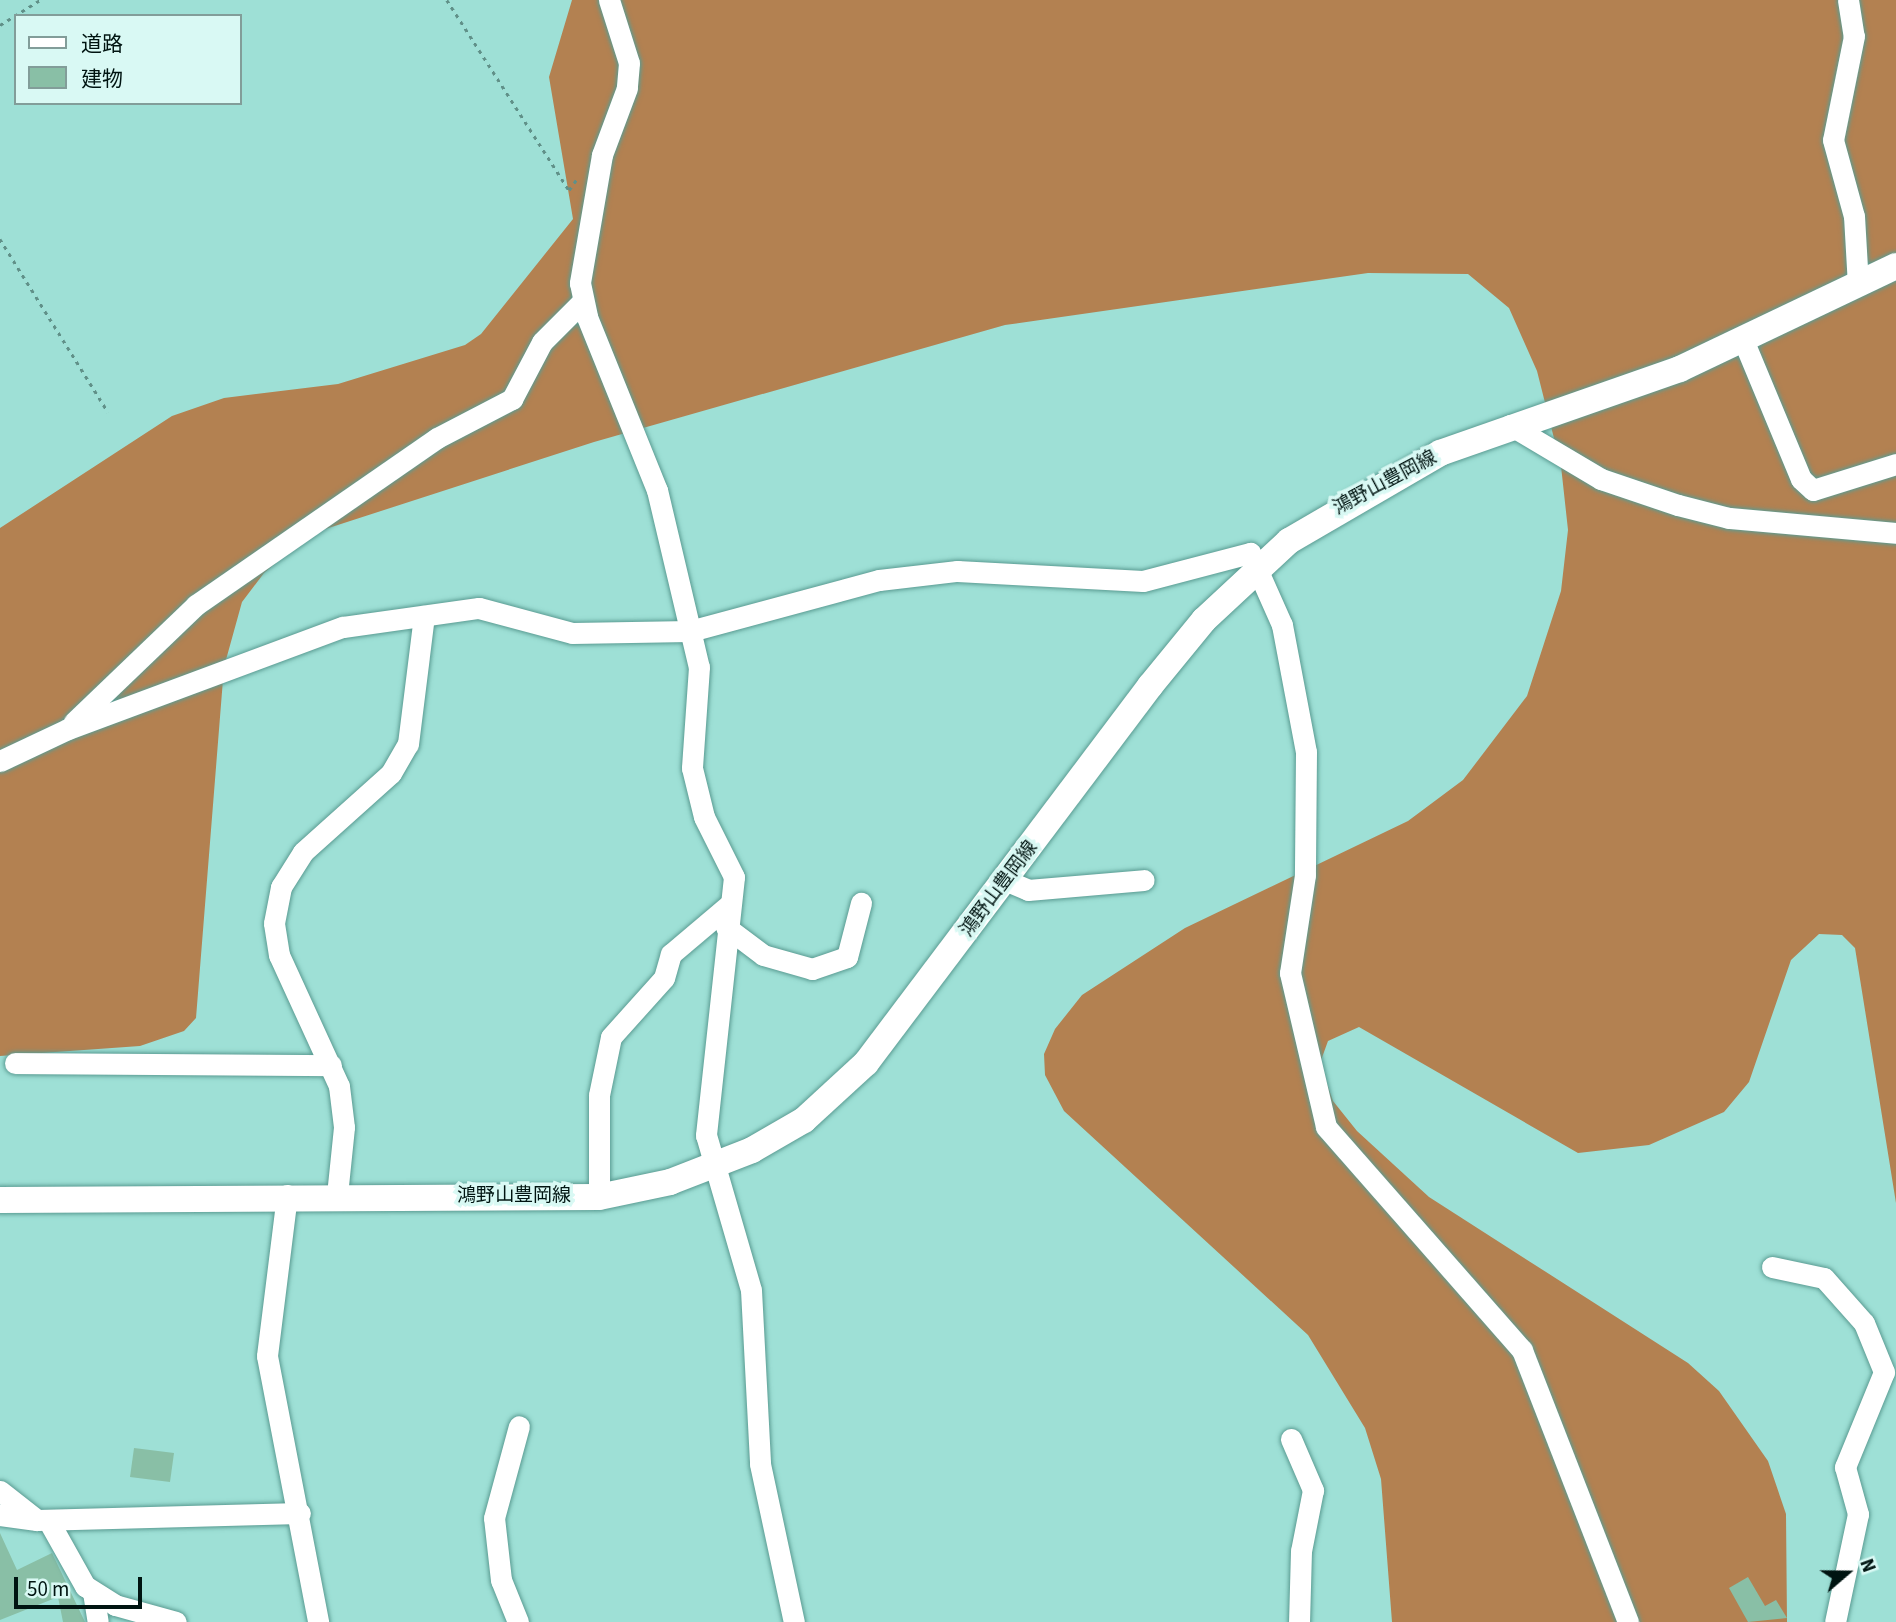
<!DOCTYPE html>
<html>
<head>
<meta charset="utf-8">
<style>
  body { margin:0 }
  #map { position:relative; width:1896px; height:1622px; overflow:hidden; background:#9ee0d6; font-family:"Source Sans 3","Noto Sans JP",sans-serif }
  div>[style] { position:absolute }
  [style*='--x'] { left:calc(var(--x)*1px); top:calc(var(--y)*1px); width:calc(var(--w)*1px); rotate:calc(var(--a)*1deg) }
  .forest>* { inset:0; background:#b38151 }
  .building>* { inset:0; background:#89bfa6 }
  .path>* { height:2.5px; margin-top:-1.25px; transform-origin:0; background:repeating-linear-gradient(90deg,#609088 0 3.5px,transparent 0 8.5px) }
  .roads { filter:drop-shadow(0 0 2px #5a9b92) drop-shadow(0 0 2px #5a9b92) }
  .minor>* { height:21px; margin:-10.5px; padding:0 10.5px; transform-origin:10.5px; border-radius:10.5px; background:#fff }
  .major>* { height:26px; margin:-13px; padding:0 13px; transform-origin:13px; border-radius:13px; background:#fff }
  span { translate:-50% -50%; white-space:nowrap; text-align:center; line-height:1.15; -webkit-text-stroke:7px #d9f9f4; paint-order:stroke }
  .street-label { font-size:19px; color:#001411 }
  .legend { position:absolute; left:14px; top:14px; width:228px; height:91px; box-sizing:border-box; background:#d9f9f4; border:2px solid #829d99; margin:0; padding:9px 12px; list-style:none; font-size:21px; color:#001411 }
  .legend li { display:flex; align-items:center; gap:14px; height:35px }
  .legend b { width:35px; border:2px solid #829d99 }
  .north { position:absolute; left:1812px; top:1538px; width:70px; height:70px; -webkit-text-stroke:5px #d9f9f4; paint-order:stroke; rotate:70deg; font-size:19px; font-weight:700; line-height:28px; text-align:center; color:#001411 }
  .north::after { content:''; display:block; margin:auto; width:24px; height:32px; background:#001411; clip-path:polygon(50% 0,100% 100%,50% 72%,0 100%) }
  .scale { position:absolute; left:14px; top:1577px; width:128px; height:32px; box-sizing:border-box; border:4px solid #001411; border-top:0; padding-left:9px; font-size:21px; line-height:24px; white-space:nowrap; color:#001411; -webkit-text-stroke:5px #d9f9f4; paint-order:stroke }
</style>
</head>
<body>
<div id="map">
  <div class="forest">
    <div style="clip-path:polygon(572px 0,1896px 0,1896px 1203px,1855px 948px,1842px 935px,1819px 934px,1791px 960px,1749px 1082px,1724px 1112px,1649px 1145px,1578px 1153px,1359px 1027px,1328px 1041px,1320px 1063px,1333px 1101px,1357px 1131px,1429px 1197px,1688px 1363px,1719px 1391px,1768px 1461px,1786px 1514px,1787px 1622px,1392px 1622px,1381px 1479px,1365px 1428px,1308px 1335px,1064px 1111px,1045px 1075px,1044px 1054px,1055px 1029px,1082px 995px,1185px 928px,1408px 821px,1463px 780px,1527px 696px,1561px 591px,1568px 530px,1561px 466px,1537px 371px,1509px 308px,1468px 274px,1368px 273px,1005px 325px,594px 442px,310px 534px,264px 573px,242px 602px,224px 667px,196px 1018px,184px 1031px,140px 1046px,0 1056px,0 528px,172px 416px,224px 398px,338px 384px,465px 345px,481px 334px,573px 219px,549px 77px)"></div>
  </div>
  <div class="building">
    <div style="clip-path:polygon(134px 1448px,174px 1453px,170px 1482px,130px 1477px)"></div>
    <div style="clip-path:polygon(0 1533px,17px 1570px,52px 1553px,85px 1622px,63px 1622px,58px 1597px,0 1620px)"></div>
    <div style="clip-path:polygon(1748px 1577px,1765px 1606px,1776px 1600px,1787px 1618px,1748px 1622px,1729px 1588px)"></div>
  </div>
  <div class="path">
    <div style="--x:447;--y:0;--w:226;--a:57.3"></div>
    <div style="--x:569;--y:190;--w:16;--a:-55"></div>
    <div style="--x:0;--y:25;--w:47;--a:-32"></div>
    <div style="--x:0;--y:239;--w:204;--a:58"></div>
  </div>
  <div class="roads">
    <div class="minor">
      <div style="--x:609;--y:0;--w:66;--a:72.4"></div>
      <div style="--x:629;--y:63;--w:25;--a:95"></div>
      <div style="--x:627;--y:88;--w:72;--a:110.5"></div>
      <div style="--x:602;--y:155;--w:130;--a:99.8"></div>
      <div style="--x:580;--y:283;--w:35;--a:78"></div>
      <div style="--x:587;--y:317;--w:187;--a:68"></div>
      <div style="--x:657;--y:490;--w:182;--a:76.7"></div>
      <div style="--x:699;--y:667;--w:101;--a:94"></div>
      <div style="--x:692;--y:768;--w:50;--a:76.2"></div>
      <div style="--x:704;--y:817;--w:67;--a:63.4"></div>
      <div style="--x:734;--y:877;--w:260;--a:96.2"></div>
      <div style="--x:706;--y:1135;--w:161;--a:73.8"></div>
      <div style="--x:751;--y:1290;--w:174;--a:87"></div>
      <div style="--x:760;--y:1464;--w:162;--a:77.9"></div>
      <div style="--x:1848;--y:0;--w:36;--a:81"></div>
      <div style="--x:1854;--y:36;--w:106;--a:101.4"></div>
      <div style="--x:1833;--y:140;--w:79;--a:74.6"></div>
      <div style="--x:1854;--y:216;--w:69;--a:86.7"></div>
      <div style="--x:1744;--y:342;--w:148;--a:67.4"></div>
      <div style="--x:1801;--y:479;--w:16;--a:43"></div>
      <div style="--x:1813;--y:490;--w:87;--a:-17.4"></div>
      <div style="--x:1510;--y:425;--w:106;--a:30.7"></div>
      <div style="--x:1601;--y:479;--w:81;--a:18.7"></div>
      <div style="--x:1678;--y:505;--w:53;--a:14.3"></div>
      <div style="--x:1729;--y:518;--w:168;--a:5.1"></div>
      <div style="--x:74;--y:722;--w:169;--a:-43.8"></div>
      <div style="--x:196;--y:605;--w:293;--a:-34.7"></div>
      <div style="--x:437;--y:438;--w:85;--a:-27.5"></div>
      <div style="--x:512;--y:399;--w:64;--a:-62.2"></div>
      <div style="--x:542;--y:342;--w:58;--a:-45"></div>
      <div style="--x:0;--y:761;--w:75;--a:-25.2"></div>
      <div style="--x:68;--y:729;--w:293;--a:-20.4"></div>
      <div style="--x:343;--y:627;--w:137;--a:-8"></div>
      <div style="--x:479;--y:608;--w:96;--a:15"></div>
      <div style="--x:572;--y:633;--w:118;--a:-1"></div>
      <div style="--x:690;--y:631;--w:196;--a:-15.1"></div>
      <div style="--x:879;--y:580;--w:79;--a:-6.6"></div>
      <div style="--x:957;--y:571;--w:186;--a:3.1"></div>
      <div style="--x:1143;--y:581;--w:111;--a:-14.7"></div>
      <div style="--x:1250;--y:553;--w:79;--a:66"></div>
      <div style="--x:1282;--y:625;--w:129;--a:79.3"></div>
      <div style="--x:1306;--y:752;--w:123;--a:90.5"></div>
      <div style="--x:1305;--y:875;--w:99;--a:98.7"></div>
      <div style="--x:1290;--y:973;--w:158;--a:76.8"></div>
      <div style="--x:1326;--y:1127;--w:297;--a:48.7"></div>
      <div style="--x:1522;--y:1350;--w:292;--a:68.7"></div>
      <div style="--x:1005;--y:880;--w:25;--a:23"></div>
      <div style="--x:1028;--y:890;--w:116;--a:-4.9"></div>
      <div style="--x:726;--y:927;--w:46;--a:37.1"></div>
      <div style="--x:763;--y:955;--w:51;--a:15.9"></div>
      <div style="--x:812;--y:969;--w:37;--a:-19"></div>
      <div style="--x:847;--y:957;--w:56;--a:-75.5"></div>
      <div style="--x:15;--y:1063;--w:316;--a:0.4"></div>
      <div style="--x:287;--y:1195;--w:162;--a:97.1"></div>
      <div style="--x:267;--y:1356;--w:271;--a:79.1"></div>
      <div style="--x:337;--y:1195;--w:68;--a:-84.1"></div>
      <div style="--x:344;--y:1127;--w:41;--a:-97"></div>
      <div style="--x:339;--y:1086;--w:144;--a:-114.6"></div>
      <div style="--x:279;--y:955;--w:32;--a:-99"></div>
      <div style="--x:274;--y:923;--w:37;--a:-79"></div>
      <div style="--x:281;--y:887;--w:41;--a:-57.8"></div>
      <div style="--x:303;--y:852;--w:118;--a:-41.9"></div>
      <div style="--x:391;--y:773;--w:34;--a:-60"></div>
      <div style="--x:408;--y:744;--w:129;--a:-82.9"></div>
      <div style="--x:599;--y:1197;--w:102;--a:-90"></div>
      <div style="--x:599;--y:1095;--w:59;--a:-78.3"></div>
      <div style="--x:611;--y:1037;--w:79;--a:-48.1"></div>
      <div style="--x:664;--y:978;--w:25;--a:-74"></div>
      <div style="--x:671;--y:954;--w:77;--a:-40.3"></div>
      <div style="--x:1772;--y:1267;--w:53;--a:11.9"></div>
      <div style="--x:1824;--y:1278;--w:60;--a:48.4"></div>
      <div style="--x:1864;--y:1323;--w:53;--a:67.8"></div>
      <div style="--x:1884;--y:1372;--w:103;--a:112.3"></div>
      <div style="--x:1845;--y:1467;--w:49;--a:74.5"></div>
      <div style="--x:1858;--y:1514;--w:110;--a:102"></div>
      <div style="--x:1291;--y:1439;--w:56;--a:66.7"></div>
      <div style="--x:1313;--y:1490;--w:62;--a:101.1"></div>
      <div style="--x:1301;--y:1551;--w:71;--a:91.6"></div>
      <div style="--x:0;--y:1491;--w:47;--a:38.1"></div>
      <div style="--x:0;--y:1515;--w:37;--a:8"></div>
      <div style="--x:37;--y:1520;--w:263;--a:-1.5"></div>
      <div style="--x:48;--y:1520;--w:76;--a:60.7"></div>
      <div style="--x:85;--y:1586;--w:36;--a:32"></div>
      <div style="--x:115;--y:1605;--w:63;--a:15.6"></div>
      <div style="--x:93;--y:1592;--w:30;--a:81"></div>
      <div style="--x:518;--y:1622;--w:45;--a:-112"></div>
      <div style="--x:501;--y:1580;--w:62;--a:-96.4"></div>
      <div style="--x:494;--y:1518;--w:95;--a:-74.8"></div>
    </div>
    <div class="major">
      <div style="--x:0;--y:1200;--w:599;--a:-0.29"></div>
      <div style="--x:599;--y:1197;--w:73;--a:-11.9"></div>
      <div style="--x:670;--y:1182;--w:88;--a:-21.3"></div>
      <div style="--x:752;--y:1150;--w:60;--a:-30"></div>
      <div style="--x:804;--y:1120;--w:84;--a:-42.6"></div>
      <div style="--x:866;--y:1063;--w:472;--a:-53"></div>
      <div style="--x:1150;--y:686;--w:85;--a:-50.7"></div>
      <div style="--x:1204;--y:620;--w:116;--a:-42.9"></div>
      <div style="--x:1289;--y:541;--w:175;--a:-30.2"></div>
      <div style="--x:1440;--y:453;--w:254;--a:-19.3"></div>
      <div style="--x:1680;--y:369;--w:239;--a:-25.5"></div>
    </div>
  </div>
  <div class="street-label">
    <span style="left:1385px;top:483px;rotate:-28deg">鴻野山豊岡線</span>
    <span style="left:999px;top:889px;rotate:-53deg">鴻野山豊岡線</span>
    <span style="left:514px;top:1196px">鴻野山豊岡線</span>
  </div>
  <ul class="legend">
  <li><b style="height:9px;background:#fff"></b>道路</li>
  <li><b style="height:19px;background:#89bfa6"></b>建物</li>
  </ul>
  <div class="north">N</div>
  <div class="scale">50 m</div>
</div>
</body>
</html>
